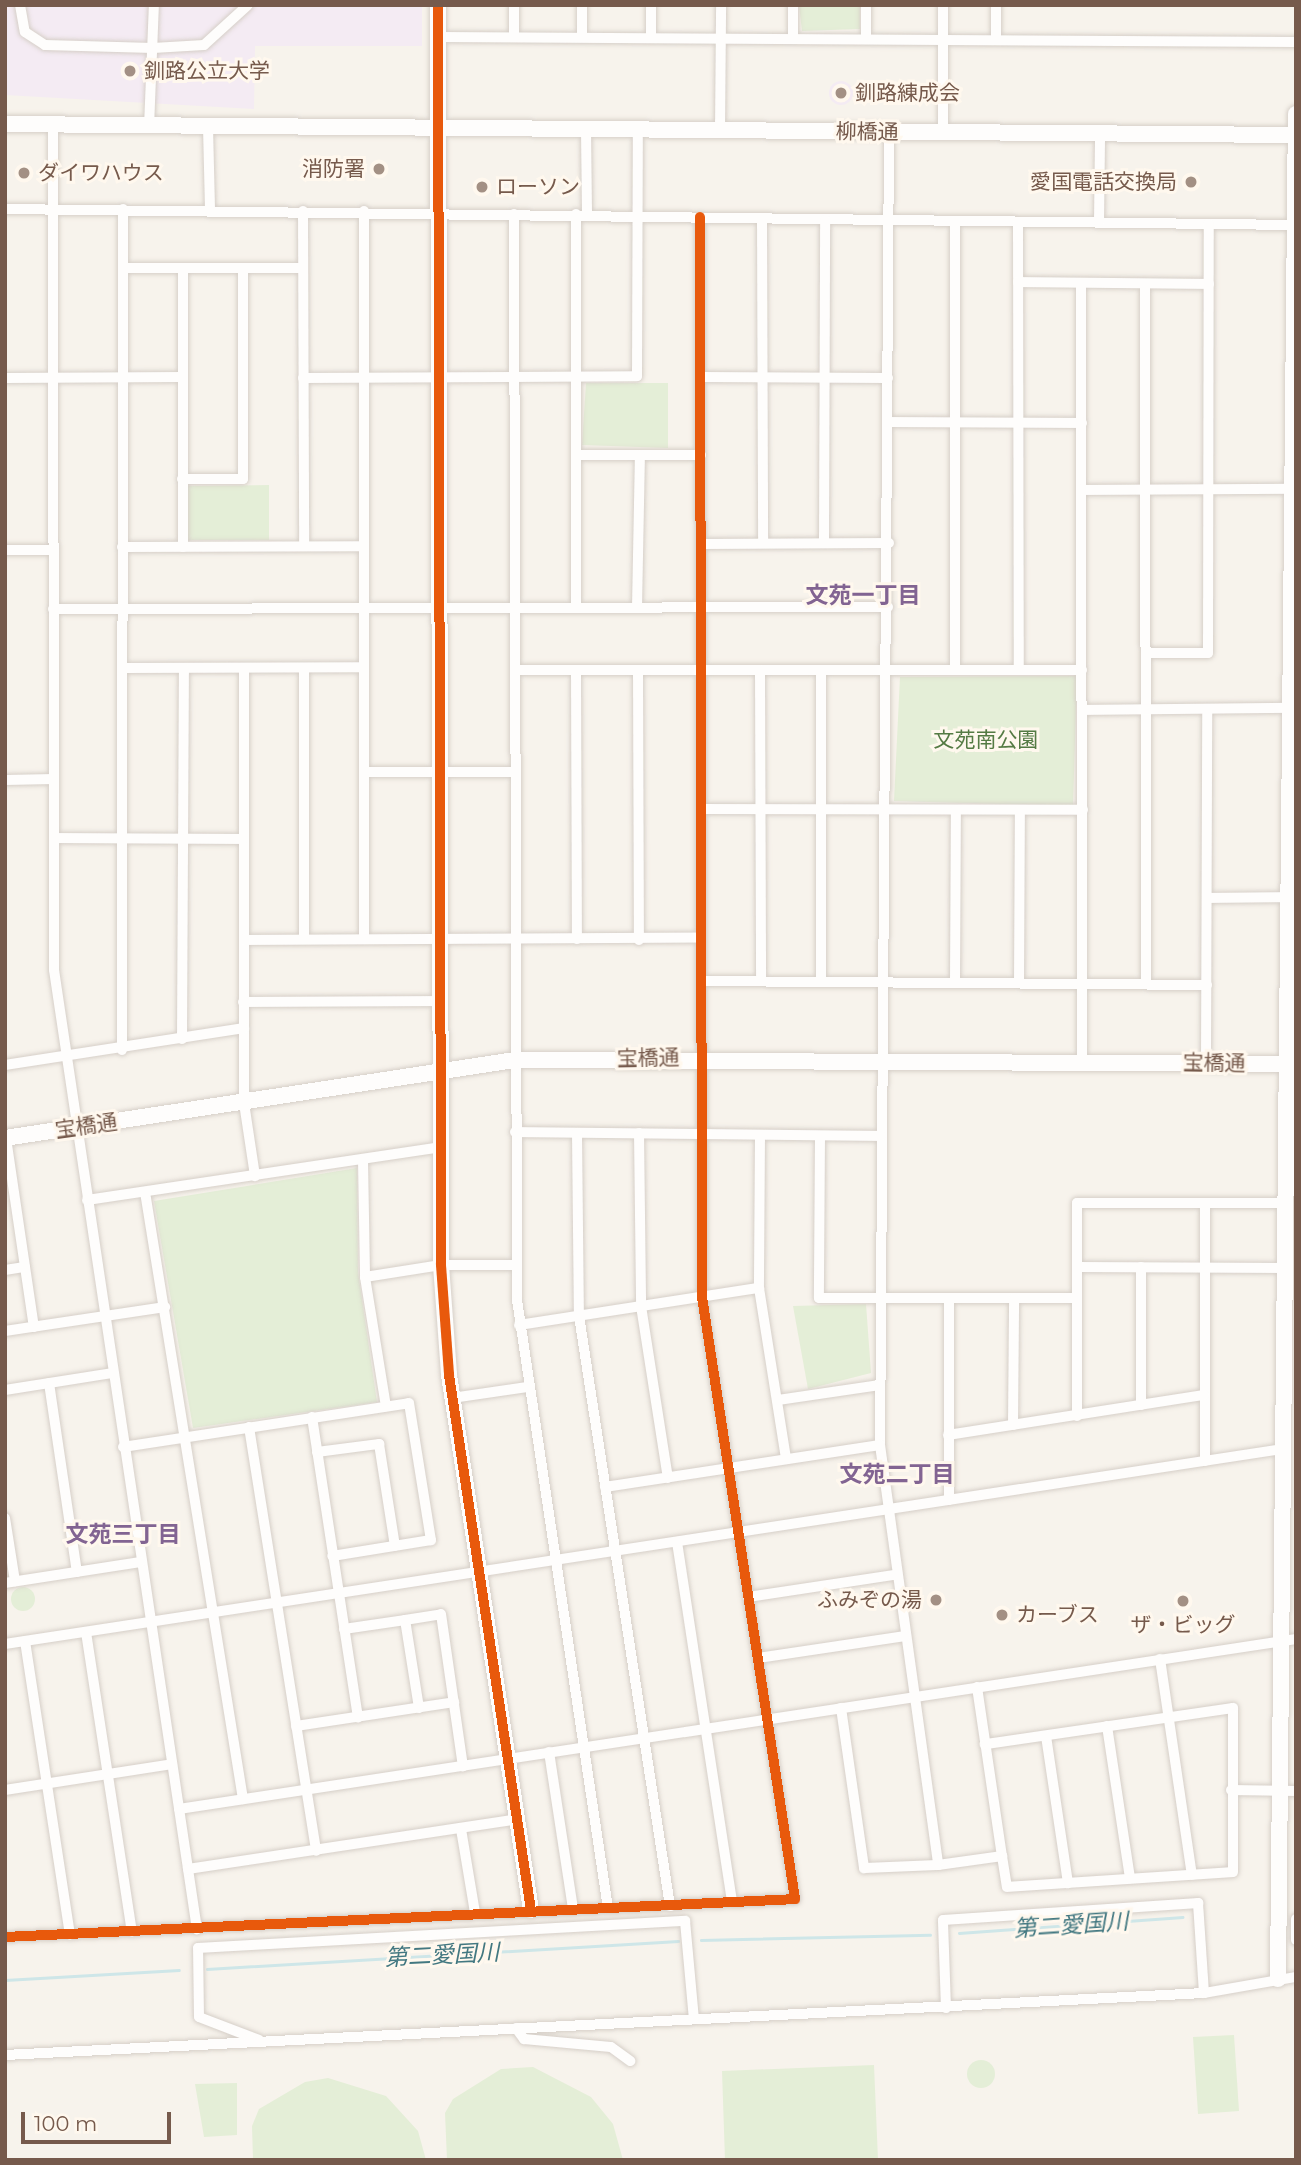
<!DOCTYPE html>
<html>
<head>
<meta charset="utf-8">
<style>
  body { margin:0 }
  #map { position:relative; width:1301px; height:2165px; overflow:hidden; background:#f7f3ec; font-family:Montserrat,"Noto Sans JP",sans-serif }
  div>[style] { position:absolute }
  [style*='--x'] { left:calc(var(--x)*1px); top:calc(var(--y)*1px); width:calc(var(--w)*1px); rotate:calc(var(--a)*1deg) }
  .education>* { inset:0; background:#f4ebf3 }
  .round { border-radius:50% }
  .green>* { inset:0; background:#e4eed7 }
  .stream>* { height:2.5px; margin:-1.25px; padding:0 1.25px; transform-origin:1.25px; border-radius:1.25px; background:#cee6e8 }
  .roads { filter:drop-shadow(0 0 2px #d6cfc8) drop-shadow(0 0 2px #d6cfc8) }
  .street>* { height:10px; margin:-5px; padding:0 5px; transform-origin:5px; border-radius:5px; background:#fefdfc }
  .secondary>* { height:16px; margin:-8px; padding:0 8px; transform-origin:8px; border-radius:8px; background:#fefdfc }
  .cycleway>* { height:10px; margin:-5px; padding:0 5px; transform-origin:5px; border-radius:5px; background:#e8590c }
  .dots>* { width:19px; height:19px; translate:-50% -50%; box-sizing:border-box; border:4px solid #fff8ee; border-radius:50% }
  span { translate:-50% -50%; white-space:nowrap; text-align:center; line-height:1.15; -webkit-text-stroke:6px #fff8ee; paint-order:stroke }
  .poi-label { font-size:21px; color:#765a4c }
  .left { translate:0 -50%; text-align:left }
  .right { translate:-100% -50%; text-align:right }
  .street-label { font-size:21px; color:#765a4c }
  .park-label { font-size:21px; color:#557b44 }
  .neighbourhood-label { font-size:23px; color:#826492; font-weight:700 }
  .water-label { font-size:23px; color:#437881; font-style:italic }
  .frame { position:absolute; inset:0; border:7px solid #765a4c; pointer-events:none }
  .scale { position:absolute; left:21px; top:2112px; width:150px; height:32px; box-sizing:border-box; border:4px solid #765a4c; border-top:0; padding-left:9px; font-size:21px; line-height:24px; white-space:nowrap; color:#765a4c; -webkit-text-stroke:5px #fff8ee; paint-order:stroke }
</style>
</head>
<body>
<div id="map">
  <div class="education">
    <div style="clip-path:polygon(5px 5px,422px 5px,422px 46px,255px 46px,254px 109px,5px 95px)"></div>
    <div class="round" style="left:829px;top:81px;width:24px;height:24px"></div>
  </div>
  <div class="green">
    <div style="clip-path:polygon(799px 5px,860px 5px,860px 29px,802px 31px)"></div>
    <div style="clip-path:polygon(586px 383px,668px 383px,668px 448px,582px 445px)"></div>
    <div style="clip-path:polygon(269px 485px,269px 540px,188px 540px,187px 486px)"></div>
    <div style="clip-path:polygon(1077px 676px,1073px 806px,894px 801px,900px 677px)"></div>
    <div style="clip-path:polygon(357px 1168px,358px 1272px,377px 1402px,193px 1428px,154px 1201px)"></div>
    <div style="clip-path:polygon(866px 1304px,871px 1373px,808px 1389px,793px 1306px)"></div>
    <div class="round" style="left:11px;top:1587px;width:24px;height:24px"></div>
    <div style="clip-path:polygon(1234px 2035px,1239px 2111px,1198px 2114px,1193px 2037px)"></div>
    <div class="round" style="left:967px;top:2060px;width:28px;height:28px"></div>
    <div style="clip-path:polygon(874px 2065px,878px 2160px,725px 2160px,722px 2071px)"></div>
    <div style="clip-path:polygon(533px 2067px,591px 2097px,613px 2124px,623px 2160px,447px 2160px,445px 2113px,453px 2099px,501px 2069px)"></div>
    <div style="clip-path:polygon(328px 2078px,386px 2096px,418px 2131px,426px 2160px,253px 2160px,252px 2126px,259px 2109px,305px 2082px)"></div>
    <div style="clip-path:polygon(237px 2083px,237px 2135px,204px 2137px,195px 2084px)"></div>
  </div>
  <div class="stream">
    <div style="--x:959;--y:1933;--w:224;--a:-4.1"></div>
    <div style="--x:701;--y:1940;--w:229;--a:-1.3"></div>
    <div style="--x:207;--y:1969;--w:472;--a:-3.4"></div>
    <div style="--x:5;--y:1980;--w:174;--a:-3.3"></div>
  </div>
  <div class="roads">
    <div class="street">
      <div style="--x:20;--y:5;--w:27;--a:80"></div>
      <div style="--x:25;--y:32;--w:24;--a:33"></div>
      <div style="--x:45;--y:45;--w:108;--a:1.6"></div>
      <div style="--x:153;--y:48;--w:51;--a:-3.4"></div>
      <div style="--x:204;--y:45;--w:59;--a:-42.3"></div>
      <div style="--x:651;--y:5;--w:31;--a:90"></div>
      <div style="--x:793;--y:5;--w:31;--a:90"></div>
      <div style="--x:996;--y:5;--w:35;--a:90"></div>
      <div style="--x:514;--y:35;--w:30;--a:-90"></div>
      <div style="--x:582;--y:36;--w:31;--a:-90"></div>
      <div style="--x:439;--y:37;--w:857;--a:0.33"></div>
      <div style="--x:866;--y:38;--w:33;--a:-90"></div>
      <div style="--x:53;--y:125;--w:845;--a:89.93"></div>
      <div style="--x:54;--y:970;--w:970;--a:81.52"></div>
      <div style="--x:149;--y:127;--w:122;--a:-87.7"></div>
      <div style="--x:208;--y:127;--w:81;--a:88.6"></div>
      <div style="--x:586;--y:130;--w:85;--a:89.3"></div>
      <div style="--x:720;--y:131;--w:126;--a:-89.5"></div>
      <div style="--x:889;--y:133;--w:1312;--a:90.39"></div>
      <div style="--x:880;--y:1445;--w:424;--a:82.1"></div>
      <div style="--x:938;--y:1865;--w:65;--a:-8"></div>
      <div style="--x:943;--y:133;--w:128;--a:-90"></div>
      <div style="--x:5;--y:209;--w:1289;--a:0.71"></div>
      <div style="--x:303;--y:211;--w:335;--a:89.8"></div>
      <div style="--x:364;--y:211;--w:727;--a:90"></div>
      <div style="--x:514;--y:214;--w:1086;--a:89.84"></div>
      <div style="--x:517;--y:1300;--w:615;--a:81.49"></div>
      <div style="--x:762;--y:219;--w:324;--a:89.8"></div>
      <div style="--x:1018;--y:222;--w:448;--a:89.9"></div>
      <div style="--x:1099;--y:222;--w:88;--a:-89.3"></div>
      <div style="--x:123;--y:268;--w:180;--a:0"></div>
      <div style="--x:1018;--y:282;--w:191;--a:0.6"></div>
      <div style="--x:1081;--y:283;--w:777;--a:89.93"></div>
      <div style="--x:1145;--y:284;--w:700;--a:89.92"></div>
      <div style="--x:701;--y:377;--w:187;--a:0.3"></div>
      <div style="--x:5;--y:378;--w:178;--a:-0.3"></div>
      <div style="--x:303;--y:378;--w:334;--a:-0.3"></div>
      <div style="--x:637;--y:376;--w:244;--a:-89.8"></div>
      <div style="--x:889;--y:422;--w:193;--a:0.3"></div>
      <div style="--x:576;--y:455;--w:125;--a:0"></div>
      <div style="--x:182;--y:479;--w:61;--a:0"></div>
      <div style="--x:243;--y:479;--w:210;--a:-90"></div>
      <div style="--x:1082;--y:490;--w:210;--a:-0.3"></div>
      <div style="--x:824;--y:543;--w:323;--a:-89.8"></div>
      <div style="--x:701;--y:544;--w:188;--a:-0.3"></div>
      <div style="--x:122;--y:547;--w:242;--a:-0.2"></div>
      <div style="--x:183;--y:547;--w:279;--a:-90"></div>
      <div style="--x:5;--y:550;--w:48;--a:0"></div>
      <div style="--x:576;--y:608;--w:394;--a:-90"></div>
      <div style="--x:637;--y:608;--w:153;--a:-88.9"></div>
      <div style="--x:53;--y:609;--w:835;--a:-0.14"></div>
      <div style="--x:1146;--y:653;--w:62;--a:0"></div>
      <div style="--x:1208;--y:653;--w:429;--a:-89.9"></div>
      <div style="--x:123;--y:668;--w:241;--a:-0.2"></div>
      <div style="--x:244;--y:669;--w:434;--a:90"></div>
      <div style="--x:244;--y:1103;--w:74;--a:81.4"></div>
      <div style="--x:515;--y:670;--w:567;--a:0"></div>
      <div style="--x:576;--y:670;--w:269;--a:89.8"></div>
      <div style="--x:638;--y:670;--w:270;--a:89.8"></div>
      <div style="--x:760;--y:670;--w:311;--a:89.8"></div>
      <div style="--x:821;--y:670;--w:311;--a:90"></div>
      <div style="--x:955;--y:670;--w:448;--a:-90"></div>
      <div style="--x:1082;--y:710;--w:208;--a:-0.6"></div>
      <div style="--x:364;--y:772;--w:151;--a:0"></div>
      <div style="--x:5;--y:780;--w:49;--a:-1.2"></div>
      <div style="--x:701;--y:809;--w:382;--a:0.1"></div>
      <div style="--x:54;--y:838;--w:189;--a:0.3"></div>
      <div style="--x:1208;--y:898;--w:85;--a:-0.7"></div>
      <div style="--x:304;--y:939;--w:271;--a:-90"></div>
      <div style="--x:244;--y:940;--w:457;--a:-0.3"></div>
      <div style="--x:701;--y:981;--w:506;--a:0.45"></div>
      <div style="--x:955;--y:982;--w:172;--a:-89.7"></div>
      <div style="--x:1019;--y:983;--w:173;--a:-89.7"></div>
      <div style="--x:243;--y:1002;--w:198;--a:-0.3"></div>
      <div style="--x:182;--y:1039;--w:370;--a:-89.7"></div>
      <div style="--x:122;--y:1050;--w:841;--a:-89.93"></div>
      <div style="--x:1206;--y:1063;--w:353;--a:-89.8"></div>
      <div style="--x:5;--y:1065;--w:242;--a:-8.8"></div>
      <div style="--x:515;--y:1132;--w:366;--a:0.6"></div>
      <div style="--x:577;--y:1133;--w:183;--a:89.4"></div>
      <div style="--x:579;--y:1316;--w:597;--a:81.23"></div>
      <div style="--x:639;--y:1133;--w:173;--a:89.3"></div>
      <div style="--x:641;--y:1306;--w:174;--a:81.1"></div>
      <div style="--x:760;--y:1135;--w:153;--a:90.4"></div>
      <div style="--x:759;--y:1288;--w:173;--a:81"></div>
      <div style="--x:820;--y:1136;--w:162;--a:90.4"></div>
      <div style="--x:819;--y:1298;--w:257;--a:0"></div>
      <div style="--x:6;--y:1138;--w:191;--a:81.6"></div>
      <div style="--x:363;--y:1160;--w:117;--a:89"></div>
      <div style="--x:365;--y:1277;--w:131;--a:80.8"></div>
      <div style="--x:145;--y:1192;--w:615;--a:80.83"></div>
      <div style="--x:87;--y:1200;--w:357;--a:-8.5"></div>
      <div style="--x:1205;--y:1203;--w:258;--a:90"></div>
      <div style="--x:1077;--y:1267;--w:210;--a:0.3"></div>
      <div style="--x:5;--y:1270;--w:20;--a:-9"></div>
      <div style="--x:365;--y:1277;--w:77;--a:-9"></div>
      <div style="--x:441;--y:1265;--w:75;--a:0"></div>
      <div style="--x:949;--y:1298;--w:202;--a:90"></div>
      <div style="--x:519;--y:1325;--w:243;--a:-8.8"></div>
      <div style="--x:5;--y:1331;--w:162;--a:-8.5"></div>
      <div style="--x:49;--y:1383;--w:191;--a:81.6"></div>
      <div style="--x:5;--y:1390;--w:108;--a:-9"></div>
      <div style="--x:452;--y:1398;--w:76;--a:-8.3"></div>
      <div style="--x:778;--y:1400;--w:103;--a:-8.4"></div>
      <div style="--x:1141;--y:1405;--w:138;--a:-90"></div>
      <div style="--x:1077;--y:1416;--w:213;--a:-90"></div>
      <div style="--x:1077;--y:1203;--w:210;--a:0"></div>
      <div style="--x:312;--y:1417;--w:304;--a:81.3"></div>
      <div style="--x:1013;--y:1425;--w:127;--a:-89.5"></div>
      <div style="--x:249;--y:1427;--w:429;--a:81"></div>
      <div style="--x:948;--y:1435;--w:259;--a:-8.9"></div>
      <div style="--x:123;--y:1447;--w:289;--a:-8.7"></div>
      <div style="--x:409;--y:1403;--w:139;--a:80.9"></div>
      <div style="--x:431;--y:1540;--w:100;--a:170.8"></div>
      <div style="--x:317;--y:1452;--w:63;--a:-7.4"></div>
      <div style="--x:379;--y:1444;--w:103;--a:81.1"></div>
      <div style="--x:605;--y:1487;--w:278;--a:-8.7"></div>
      <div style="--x:5;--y:1518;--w:64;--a:81"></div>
      <div style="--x:677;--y:1542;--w:364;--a:81.3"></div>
      <div style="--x:5;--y:1583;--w:137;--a:-8.8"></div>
      <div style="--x:748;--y:1597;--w:148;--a:-8.6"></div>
      <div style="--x:344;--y:1629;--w:62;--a:-8.4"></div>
      <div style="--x:86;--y:1632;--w:303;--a:81.3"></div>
      <div style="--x:25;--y:1641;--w:297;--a:81.3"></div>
      <div style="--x:5;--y:1644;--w:1293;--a:-8.68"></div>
      <div style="--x:758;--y:1658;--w:149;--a:-8.5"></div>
      <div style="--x:1160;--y:1659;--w:218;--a:81.6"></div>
      <div style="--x:977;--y:1687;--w:171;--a:81.6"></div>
      <div style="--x:1002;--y:1856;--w:31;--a:81"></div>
      <div style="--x:1007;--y:1887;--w:226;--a:-3.8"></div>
      <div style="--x:1233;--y:1872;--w:164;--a:-90"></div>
      <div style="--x:1233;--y:1708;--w:251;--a:171.7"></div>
      <div style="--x:419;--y:1708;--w:89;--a:-99"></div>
      <div style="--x:405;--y:1620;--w:36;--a:-9"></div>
      <div style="--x:441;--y:1614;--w:154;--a:81.8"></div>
      <div style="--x:841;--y:1708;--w:162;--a:81.8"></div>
      <div style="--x:864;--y:1868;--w:74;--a:-2.3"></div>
      <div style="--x:296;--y:1726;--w:160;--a:-8.6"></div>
      <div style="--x:1107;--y:1726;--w:154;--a:81.4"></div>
      <div style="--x:1046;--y:1736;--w:149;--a:81.5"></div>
      <div style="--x:549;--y:1752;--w:159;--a:81.3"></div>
      <div style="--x:5;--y:1790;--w:169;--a:-8.8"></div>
      <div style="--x:1231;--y:1790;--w:65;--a:0.9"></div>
      <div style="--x:179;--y:1809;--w:1130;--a:-8.65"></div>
      <div style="--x:461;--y:1829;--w:85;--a:80.5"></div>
      <div style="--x:188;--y:1869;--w:333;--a:-8.6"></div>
      <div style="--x:1296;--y:1919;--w:21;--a:90"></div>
      <div style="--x:5;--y:1937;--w:791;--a:-2.75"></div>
      <div style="--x:795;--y:1899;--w:609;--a:-98.78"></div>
      <div style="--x:702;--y:1297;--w:1080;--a:-90.11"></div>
      <div style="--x:946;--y:2008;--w:88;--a:-92"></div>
      <div style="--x:943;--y:1920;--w:256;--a:-3.8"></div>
      <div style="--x:1198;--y:1903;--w:90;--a:86.2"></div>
      <div style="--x:516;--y:2028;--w:14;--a:54"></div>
      <div style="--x:524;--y:2039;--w:87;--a:5.3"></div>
      <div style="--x:611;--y:2047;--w:24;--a:36"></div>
      <div style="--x:259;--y:2040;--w:64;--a:-159"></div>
      <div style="--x:199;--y:2017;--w:69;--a:-90.8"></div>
      <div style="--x:198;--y:1948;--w:488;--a:-3.2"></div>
      <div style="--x:685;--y:1921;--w:98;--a:84.8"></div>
      <div style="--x:5;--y:2055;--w:1201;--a:-2.96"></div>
      <div style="--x:1204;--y:1993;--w:93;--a:-9.9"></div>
    </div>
    <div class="secondary">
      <div style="--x:438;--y:5;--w:1260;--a:89.86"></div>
      <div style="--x:441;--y:1265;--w:110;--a:85.8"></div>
      <div style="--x:449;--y:1375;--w:541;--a:81.29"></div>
      <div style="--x:5;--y:124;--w:1291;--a:0.49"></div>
      <div style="--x:5;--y:1138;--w:516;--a:-8.7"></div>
      <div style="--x:515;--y:1060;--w:781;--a:0.29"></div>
      <div style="--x:1278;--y:1979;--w:1865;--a:-89.45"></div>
    </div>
  </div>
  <div class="cycleway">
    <div style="--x:438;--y:5;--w:1260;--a:89.86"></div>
    <div style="--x:441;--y:1265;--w:110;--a:85.8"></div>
    <div style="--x:449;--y:1375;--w:541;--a:81.29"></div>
    <div style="--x:5;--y:1937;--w:791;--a:-2.75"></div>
    <div style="--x:795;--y:1899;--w:609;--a:-98.78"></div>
    <div style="--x:702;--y:1297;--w:1080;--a:-90.11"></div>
  </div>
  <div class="dots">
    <div style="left:130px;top:71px;background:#a39084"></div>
    <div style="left:841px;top:93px;background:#a39084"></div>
    <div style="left:379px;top:169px;background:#a39084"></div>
    <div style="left:24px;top:173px;background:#a39084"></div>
    <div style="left:1191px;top:182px;background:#a39084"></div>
    <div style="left:482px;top:187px;background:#a39084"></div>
    <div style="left:936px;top:1600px;background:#a39084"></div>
    <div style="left:1183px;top:1601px;background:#a39084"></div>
    <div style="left:1002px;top:1615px;background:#a39084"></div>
  </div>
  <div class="poi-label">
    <span class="left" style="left:144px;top:71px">釧路公立大学</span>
    <span class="left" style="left:855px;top:93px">釧路練成会</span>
    <span class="right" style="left:365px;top:169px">消防署</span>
    <span class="left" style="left:38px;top:173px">ダイワハウス</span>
    <span class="right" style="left:1177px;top:182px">愛国電話交換局</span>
    <span class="left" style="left:496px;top:187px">ローソン</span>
    <span class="right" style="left:922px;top:1600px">ふみぞの湯</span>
    <span class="left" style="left:1016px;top:1615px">カーブス</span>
    <span style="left:1183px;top:1625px">ザ・ビッグ</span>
  </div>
  <div class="street-label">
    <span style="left:867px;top:132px;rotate:1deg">柳橋通</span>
    <span style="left:648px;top:1058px;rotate:-1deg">宝橋通</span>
    <span style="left:1214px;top:1063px;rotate:1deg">宝橋通</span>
    <span style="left:86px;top:1126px;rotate:-8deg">宝橋通</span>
  </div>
  <div class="park-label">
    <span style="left:986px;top:740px">文苑南公園</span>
  </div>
  <div class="neighbourhood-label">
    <span style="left:863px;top:595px">文苑一丁目</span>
    <span style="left:897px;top:1474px">文苑二丁目</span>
    <span style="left:123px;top:1534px">文苑三丁目</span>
  </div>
  <div class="water-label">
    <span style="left:1071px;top:1925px;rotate:-4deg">第二愛国川</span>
    <span style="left:442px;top:1955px;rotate:-3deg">第二愛国川</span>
  </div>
  <div class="frame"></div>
  <div class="scale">100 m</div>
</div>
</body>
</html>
